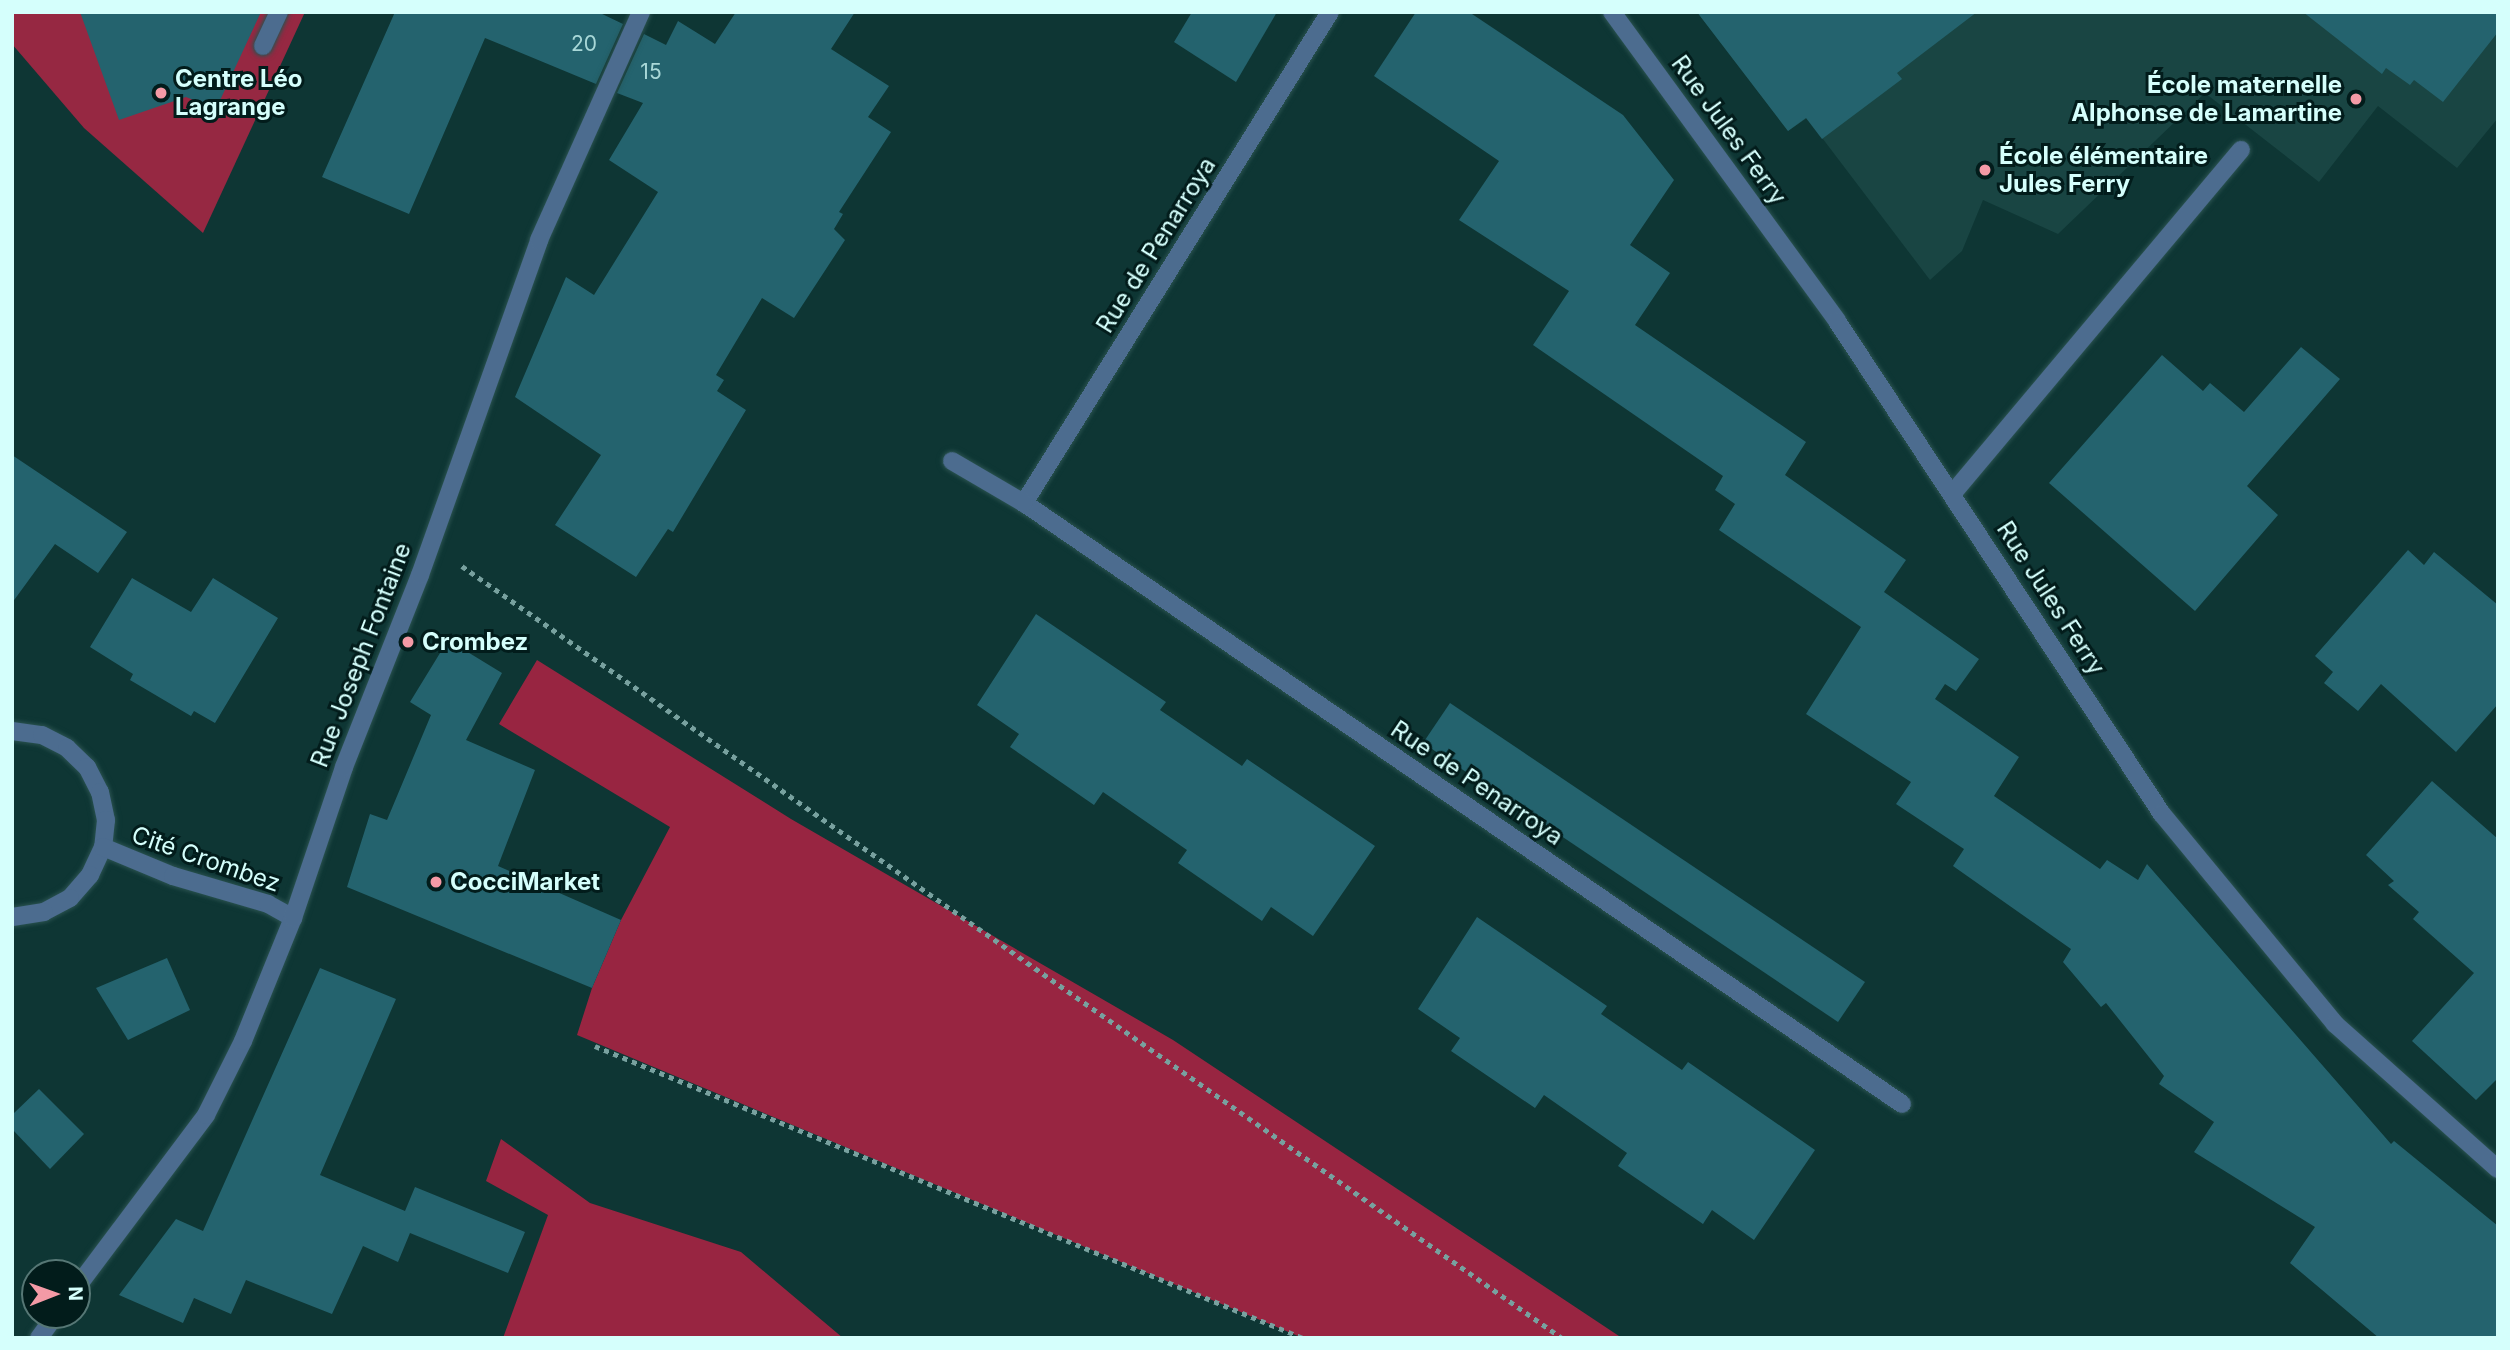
<!DOCTYPE html>
<html>
<head>
<meta charset="utf-8">
<style>
  body { margin:0 }
  #map { position:relative; width:2510px; height:1350px; overflow:hidden; background:#0e3634; font-family:Inter,sans-serif }
  div>[style] { position:absolute }
  [style*='--x'] { left:calc(var(--x)*1px); top:calc(var(--y)*1px); width:calc(var(--w)*1px); rotate:calc(var(--a)*1deg) }
  .built>* { inset:0; background:#194543 }
  .green>* { inset:0; background:#962842 }
  .forest>* { inset:0; background:#982541 }
  .building>* { inset:0; background:#24636e }
  .path>* { height:4.5px; margin-top:-2.25px; transform-origin:0; background:repeating-linear-gradient(90deg,#78a19f 0 5px,transparent 0 10px) }
  .roads { filter:drop-shadow(0 0 2px #2a5250) drop-shadow(0 0 2px #2a5250) }
  .lane>* { height:18px; margin:-9px; padding:0 9px; transform-origin:9px; border-radius:9px; background:#4c6c8f }
  .street>* { height:18px; margin:-9px; padding:0 9px; transform-origin:9px; border-radius:9px; background:#4c6c8f }
  .dots>* { width:19px; height:19px; translate:-50% -50%; box-sizing:border-box; border:4px solid #021c1b; border-radius:50% }
  span { translate:-50% -50%; white-space:nowrap; text-align:center; line-height:1.15; -webkit-text-stroke:6px #021c1b; paint-order:stroke }
  .number-label { font-size:21px; color:#a9d8d8 }
  .number-label span { -webkit-text-stroke-width:0 }
  .poi-label { font-size:24px; color:#d5fffc; font-weight:700 }
  .left { translate:0 -50%; text-align:left }
  .right { translate:-100% -50%; text-align:right }
  .street-label { font-size:24px; color:#d5fffc }
  .frame { position:absolute; inset:0; border:14px solid #d5fffc; pointer-events:none }
  .north { position:absolute; left:21px; top:1259px; width:70px; height:70px; box-sizing:border-box; background:#021c1b; border:2px solid #567775; border-radius:50%; rotate:89deg; font-size:19px; font-weight:700; line-height:28px; text-align:center; color:#d5fffc }
  .north::after { content:''; display:block; margin:auto; width:24px; height:32px; background:#f49aa6; clip-path:polygon(50% 0,100% 100%,50% 72%,0 100%) }
</style>
</head>
<body>
<div id="map">
  <div class="built">
    <div style="clip-path:polygon(1697px 12px,2498px 12px,2498px 118px,2457px 168px,2378px 106px,2319px 182px,2205px 93px,2058px 234px,1983px 200px,1962px 251px,1930px 280px,1807px 118px,1788px 131px)"></div>
  </div>
  <div class="green">
    <div style="clip-path:polygon(12px 12px,305px 12px,203px 233px,84px 128px,12px 44px)"></div>
  </div>
  <div class="forest">
    <div style="clip-path:polygon(537px 660px,791px 819px,1173px 1040px,1622px 1338px,1303px 1338px,577px 1035px,592px 988px,621px 920px,670px 827px,499px 724px)"></div>
    <div style="clip-path:polygon(501px 1139px,590px 1203px,741px 1252px,843px 1338px,503px 1338px,548px 1215px,486px 1181px)"></div>
  </div>
  <div class="building">
    <div style="clip-path:polygon(80px 12px,261px 12px,216px 109px,186px 97px,119px 120px)"></div>
    <div style="clip-path:polygon(395px 12px,598px 12px,623px 24px,596px 84px,485px 38px,409px 214px,322px 177px)"></div>
    <div style="clip-path:polygon(736px 12px,855px 12px,831px 49px,889px 86px,868px 117px,891px 132px,839px 212px,843px 214px,834px 229px,845px 240px,794px 318px,762px 298px,716px 375px,724px 380px,717px 391px,746px 410px,673px 532px,668px 529px,636px 577px,555px 525px,601px 455px,515px 397px,566px 277px,594px 295px,658px 192px,609px 160px,643px 103px,617px 93px,644px 34px,666px 45px,678px 21px,715px 44px)"></div>
    <div style="clip-path:polygon(1192px 12px,1277px 12px,1236px 82px,1174px 42px)"></div>
    <div style="clip-path:polygon(1416px 12px,1469px 12px,1623px 115px,1674px 180px,1630px 245px,1670px 273px,1635px 325px,1806px 442px,1785px 475px,1906px 560px,1884px 592px,1979px 659px,1956px 691px,1945px 684px,1935px 699px,2019px 757px,1994px 796px,2100px 869px,2107px 860px,2138px 880px,2147px 864px,2391px 1144px,2394px 1141px,2498px 1226px,2498px 1338px,2379px 1338px,2290px 1263px,2315px 1227px,2194px 1152px,2214px 1122px,2159px 1084px,2164px 1076px,2106px 1003px,2101px 1007px,2063px 962px,2071px 949px,1953px 866px,1964px 849px,1896px 804px,1911px 782px,1806px 714px,1861px 627px,1719px 530px,1735px 504px,1715px 490px,1723px 476px,1533px 345px,1569px 291px,1459px 220px,1499px 161px,1374px 76px)"></div>
    <div style="clip-path:polygon(1697px 12px,1977px 12px,1897px 73px,1902px 79px,1822px 139px,1806px 118px,1788px 131px)"></div>
    <div style="clip-path:polygon(2303px 12px,2498px 12px,2498px 32px,2443px 102px,2414px 80px,2410px 85px,2386px 68px,2382px 74px)"></div>
    <div style="clip-path:polygon(2301px 347px,2340px 379px,2247px 486px,2278px 515px,2195px 611px,2049px 483px,2162px 355px,2203px 391px,2210px 383px,2244px 412px)"></div>
    <div style="clip-path:polygon(12px 455px,127px 532px,98px 573px,55px 544px,12px 603px)"></div>
    <div style="clip-path:polygon(2408px 550px,2424px 565px,2434px 552px,2498px 605px,2498px 704px,2456px 752px,2381px 684px,2358px 711px,2324px 683px,2333px 672px,2315px 656px)"></div>
    <div style="clip-path:polygon(132px 578px,191px 612px,213px 578px,278px 618px,215px 723px,194px 711px,191px 716px,130px 680px,133px 674px,90px 647px)"></div>
    <div style="clip-path:polygon(1036px 614px,1166px 702px,1160px 710px,1242px 766px,1247px 759px,1375px 846px,1313px 936px,1271px 907px,1262px 921px,1178px 863px,1187px 850px,1103px 792px,1094px 805px,1010px 747px,1019px 734px,977px 705px)"></div>
    <div style="clip-path:polygon(448px 640px,502px 673px,466px 740px,535px 770px,498px 866px,621px 920px,592px 988px,347px 887px,370px 814px,387px 820px,431px 715px,410px 702px)"></div>
    <div style="clip-path:polygon(1450px 703px,1865px 982px,1838px 1022px,1423px 743px)"></div>
    <div style="clip-path:polygon(2432px 781px,2498px 839px,2498px 1078px,2476px 1100px,2412px 1041px,2474px 973px,2413px 919px,2419px 912px,2388px 885px,2394px 881px,2366px 855px)"></div>
    <div style="clip-path:polygon(1477px 917px,1607px 1006px,1601px 1014px,1682px 1070px,1688px 1062px,1815px 1150px,1754px 1240px,1712px 1210px,1703px 1224px,1618px 1166px,1627px 1153px,1544px 1095px,1535px 1108px,1451px 1051px,1460px 1038px,1418px 1009px)"></div>
    <div style="clip-path:polygon(167px 958px,190px 1010px,128px 1040px,96px 988px)"></div>
    <div style="clip-path:polygon(320px 968px,396px 999px,320px 1175px,405px 1211px,415px 1187px,525px 1232px,508px 1273px,410px 1233px,398px 1262px,363px 1246px,332px 1314px,246px 1280px,231px 1314px,194px 1298px,183px 1323px,119px 1295px,176px 1219px,203px 1231px)"></div>
    <div style="clip-path:polygon(39px 1089px,84px 1134px,50px 1169px,12px 1129px,12px 1115px)"></div>
  </div>
  <div class="path">
    <div style="--x:462;--y:566;--w:1344;--a:35.06"></div>
    <div style="--x:595;--y:1046;--w:766;--a:22.41"></div>
  </div>
  <div class="roads">
    <div class="lane">
      <div style="--x:263;--y:46;--w:38;--a:-65"></div>
      <div style="--x:1953;--y:493;--w:448;--a:-50"></div>
    </div>
    <div class="street">
      <div style="--x:1330;--y:12;--w:579;--a:121.93"></div>
      <div style="--x:1024;--y:503;--w:1064;--a:34.39"></div>
      <div style="--x:1612;--y:12;--w:382;--a:53.9"></div>
      <div style="--x:1837;--y:321;--w:590;--a:56.61"></div>
      <div style="--x:2162;--y:814;--w:272;--a:50.5"></div>
      <div style="--x:2335;--y:1024;--w:218;--a:41.7"></div>
      <div style="--x:952;--y:461;--w:83;--a:30.3"></div>
      <div style="--x:12;--y:731;--w:30;--a:8"></div>
      <div style="--x:42;--y:735;--w:28;--a:27"></div>
      <div style="--x:67;--y:748;--w:28;--a:44"></div>
      <div style="--x:87;--y:767;--w:28;--a:63"></div>
      <div style="--x:100;--y:792;--w:29;--a:78"></div>
      <div style="--x:106;--y:820;--w:27;--a:96"></div>
      <div style="--x:103;--y:847;--w:31;--a:115"></div>
      <div style="--x:90;--y:875;--w:30;--a:131"></div>
      <div style="--x:70;--y:898;--w:30;--a:152"></div>
      <div style="--x:44;--y:912;--w:32;--a:171"></div>
      <div style="--x:103;--y:847;--w:76;--a:22.5"></div>
      <div style="--x:173;--y:876;--w:99;--a:16.4"></div>
      <div style="--x:268;--y:904;--w:29;--a:29"></div>
      <div style="--x:77;--y:1287;--w:215;--a:-53.1"></div>
      <div style="--x:206;--y:1115;--w:83;--a:-63.4"></div>
      <div style="--x:243;--y:1041;--w:133;--a:-67.9"></div>
      <div style="--x:293;--y:918;--w:159;--a:-71.3"></div>
      <div style="--x:344;--y:767;--w:206;--a:-68.4"></div>
      <div style="--x:420;--y:575;--w:356;--a:-70.4"></div>
      <div style="--x:539;--y:240;--w:250;--a:-65.9"></div>
      <div style="--x:39;--y:1338;--w:29;--a:-54"></div>
    </div>
  </div>
  <div class="dots">
    <div style="left:161px;top:93px;background:#f49aa6"></div>
    <div style="left:2356px;top:99px;background:#f49aa6"></div>
    <div style="left:1985px;top:170px;background:#f49aa6"></div>
    <div style="left:408px;top:642px;background:#f49aa6"></div>
    <div style="left:436px;top:882px;background:#f49aa6"></div>
  </div>
  <div class="number-label">
    <span style="left:584px;top:44px">20</span>
    <span style="left:651px;top:72px">15</span>
  </div>
  <div class="poi-label">
    <span class="left" style="left:175px;top:93px">Centre Léo<br>Lagrange</span>
    <span class="right" style="left:2342px;top:99px">École maternelle<br>Alphonse de Lamartine</span>
    <span class="left" style="left:1999px;top:170px">École élémentaire<br>Jules Ferry</span>
    <span class="left" style="left:422px;top:642px">Crombez</span>
    <span class="left" style="left:450px;top:882px">CocciMarket</span>
  </div>
  <div class="street-label">
    <span style="left:1729px;top:130px;rotate:54deg">Rue Jules Ferry</span>
    <span style="left:1156px;top:245px;rotate:-58deg">Rue de Penarroya</span>
    <span style="left:2051px;top:598px;rotate:57deg">Rue Jules Ferry</span>
    <span style="left:361px;top:655px;rotate:-69deg">Rue Joseph Fontaine</span>
    <span style="left:1477px;top:783px;rotate:34deg">Rue de Penarroya</span>
    <span style="left:206px;top:859px;rotate:19deg">Cité Crombez</span>
  </div>
  <div class="frame"></div>
  <div class="north">N</div>
</div>
</body>
</html>
